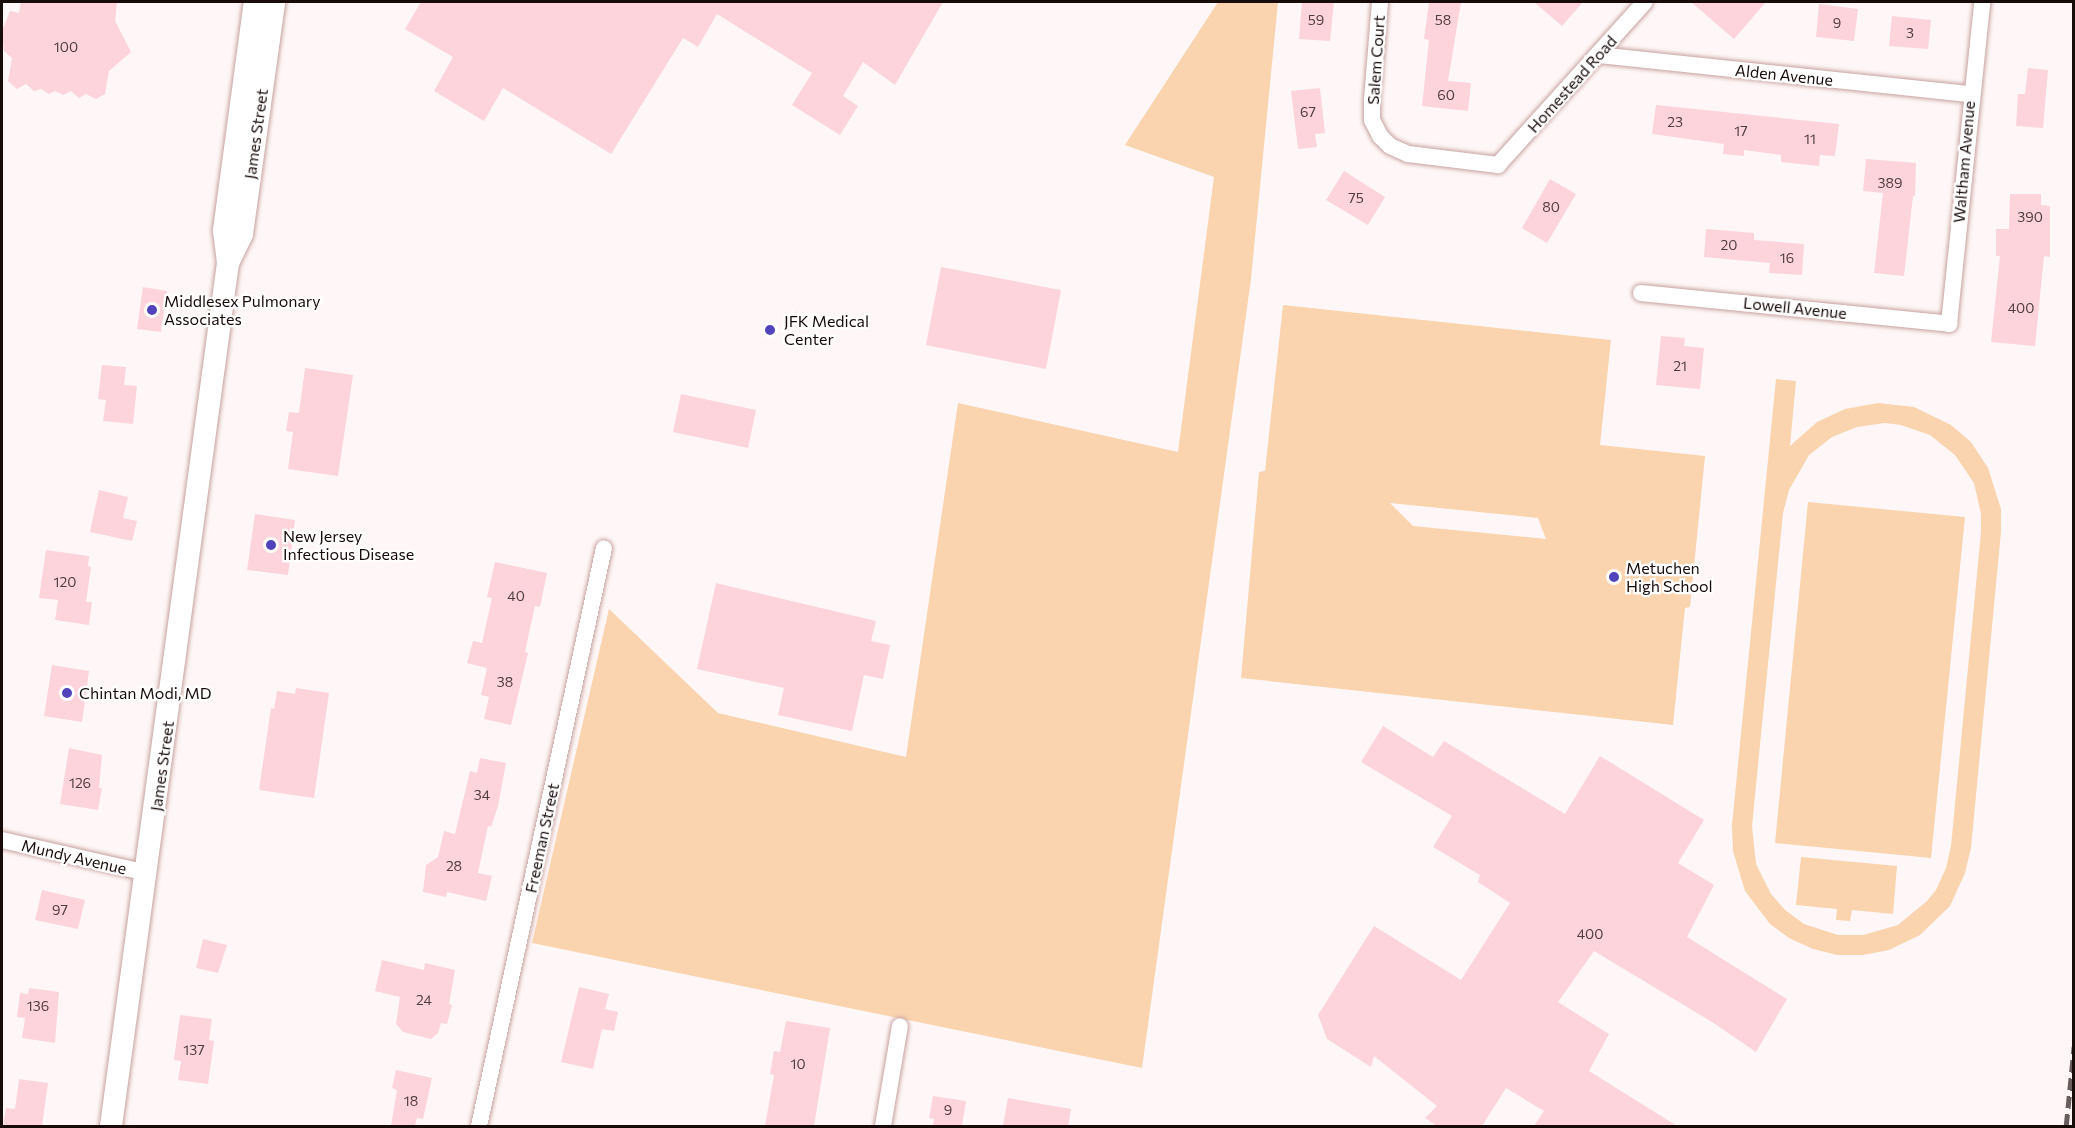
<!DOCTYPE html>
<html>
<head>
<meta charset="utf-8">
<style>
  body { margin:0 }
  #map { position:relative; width:2075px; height:1128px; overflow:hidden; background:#fff7f7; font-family:Commissioner,sans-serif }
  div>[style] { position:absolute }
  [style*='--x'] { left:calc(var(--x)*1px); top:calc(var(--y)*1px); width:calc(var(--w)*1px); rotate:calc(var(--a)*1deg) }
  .green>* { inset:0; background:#fad4ae }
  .building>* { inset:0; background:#fdd3dc }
  .roads { filter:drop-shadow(0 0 2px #c5a3a0) drop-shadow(0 0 2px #c5a3a0) }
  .street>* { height:16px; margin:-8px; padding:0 8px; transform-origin:8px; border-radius:8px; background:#fff }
  .secondary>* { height:22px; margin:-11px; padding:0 11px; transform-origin:11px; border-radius:11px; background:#fff }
  .rail>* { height:4.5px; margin-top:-2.25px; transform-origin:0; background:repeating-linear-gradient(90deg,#685d5c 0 12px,transparent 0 18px) }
  .dots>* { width:16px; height:16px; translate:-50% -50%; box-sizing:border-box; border:3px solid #fff; border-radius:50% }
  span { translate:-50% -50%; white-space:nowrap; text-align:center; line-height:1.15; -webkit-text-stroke:4.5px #fff; paint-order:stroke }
  .number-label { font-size:14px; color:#513e3f }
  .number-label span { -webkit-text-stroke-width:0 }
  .street-label { font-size:16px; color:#180c0b }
  .poi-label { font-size:16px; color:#180c0b }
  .left { translate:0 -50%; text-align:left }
  .frame { position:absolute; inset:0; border:3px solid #180c0b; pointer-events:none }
</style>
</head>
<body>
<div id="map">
  <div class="green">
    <div style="clip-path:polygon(1218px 2px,1278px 2px,1251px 279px,1142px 1068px,532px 943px,609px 609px,718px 713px,906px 757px,958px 403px,1178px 452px,1214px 177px,1125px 145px)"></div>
    <div style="clip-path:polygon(evenodd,1283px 305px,1611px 340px,1600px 445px,1705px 456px,1690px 607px,1685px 608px,1673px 725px,1241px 678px,1259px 472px,1265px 471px,1283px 305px,1390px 503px,1538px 518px,1546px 539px,1413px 526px,1390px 503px)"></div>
    <div style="clip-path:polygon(evenodd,1776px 379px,1796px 381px,1790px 446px,1817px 422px,1845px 409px,1878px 403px,1914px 407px,1951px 425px,1971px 442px,1988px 468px,2001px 509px,2001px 532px,1971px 848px,1965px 873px,1950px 906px,1920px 935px,1889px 950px,1863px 955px,1837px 955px,1813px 949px,1789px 938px,1770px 924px,1745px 891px,1733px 851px,1732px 825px,1776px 379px,1885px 423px,1901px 425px,1930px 435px,1955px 455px,1974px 483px,1981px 514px,1981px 532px,1951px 846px,1946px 868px,1936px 890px,1927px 901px,1898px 925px,1863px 935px,1838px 935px,1804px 924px,1785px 910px,1771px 894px,1756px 864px,1752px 826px,1783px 513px,1789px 490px,1809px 455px,1832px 437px,1857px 427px,1885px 423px)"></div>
    <div style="clip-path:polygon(1808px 502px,1965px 517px,1931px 858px,1775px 843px)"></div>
    <div style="clip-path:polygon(1801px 857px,1897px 866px,1893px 914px,1852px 910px,1850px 921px,1836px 920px,1837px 909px,1796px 905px)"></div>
  </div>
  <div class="building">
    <div style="clip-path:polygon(21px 2px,117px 2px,115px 21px,131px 52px,109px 71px,105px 94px,96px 99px,86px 94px,79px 98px,71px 91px,63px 95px,55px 91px,49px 94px,41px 89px,34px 91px,26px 84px,17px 89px,8px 81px,12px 58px,4px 51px,2px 31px,10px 11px,19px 13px)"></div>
    <div style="clip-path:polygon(421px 2px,943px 2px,895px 85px,863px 62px,843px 96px,858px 106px,840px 135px,792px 105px,812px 73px,717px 14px,698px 47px,683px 38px,611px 154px,503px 88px,484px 121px,434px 91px,453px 57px,405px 29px)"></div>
    <div style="clip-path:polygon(1302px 2px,1334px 2px,1330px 41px,1299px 39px)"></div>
    <div style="clip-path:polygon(1429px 2px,1461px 2px,1448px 81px,1471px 83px,1468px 111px,1422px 106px,1429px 40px,1424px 39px)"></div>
    <div style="clip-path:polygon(1534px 2px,1583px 2px,1562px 26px)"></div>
    <div style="clip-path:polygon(1691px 2px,1766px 2px,1734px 39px)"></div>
    <div style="clip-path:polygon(1819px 4px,1858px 9px,1854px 41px,1816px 37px)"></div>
    <div style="clip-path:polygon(1892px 16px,1931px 20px,1928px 49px,1889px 46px)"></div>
    <div style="clip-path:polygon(2028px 68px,2048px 70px,2043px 128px,2016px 126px,2018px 94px,2025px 94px)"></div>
    <div style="clip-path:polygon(1320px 88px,1325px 133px,1315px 134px,1317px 147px,1298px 149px,1291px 91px)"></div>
    <div style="clip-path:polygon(1656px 105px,1839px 124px,1835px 156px,1820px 155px,1819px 166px,1781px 162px,1781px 155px,1744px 150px,1744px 156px,1723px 154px,1724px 144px,1652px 134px)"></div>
    <div style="clip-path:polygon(1866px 159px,1916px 163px,1915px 196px,1913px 196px,1904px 276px,1874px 273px,1883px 193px,1863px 191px)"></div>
    <div style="clip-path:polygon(1344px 171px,1385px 197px,1368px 225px,1326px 200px)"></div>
    <div style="clip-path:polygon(1550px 179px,1576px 194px,1547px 243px,1522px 228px)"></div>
    <div style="clip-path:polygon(2010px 194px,2041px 194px,2041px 205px,2050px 206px,2050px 257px,2044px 256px,2035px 346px,1991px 342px,2000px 256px,1996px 256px,1996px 229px,2009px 229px)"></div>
    <div style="clip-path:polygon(1706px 229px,1754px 233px,1754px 240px,1804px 244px,1802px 275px,1769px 273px,1770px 263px,1704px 257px)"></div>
    <div style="clip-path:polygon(941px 267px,1061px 290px,1046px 369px,926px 345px)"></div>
    <div style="clip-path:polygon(143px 287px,167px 291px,161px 332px,137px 329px)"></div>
    <div style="clip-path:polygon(1661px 336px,1685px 338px,1684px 346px,1704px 348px,1700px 389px,1656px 385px)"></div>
    <div style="clip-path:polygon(102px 365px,126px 367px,124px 385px,137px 386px,133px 424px,103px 421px,106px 400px,98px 399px)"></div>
    <div style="clip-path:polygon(305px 368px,353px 375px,338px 476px,288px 469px,293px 432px,286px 431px,289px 412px,299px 413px)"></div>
    <div style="clip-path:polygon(681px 394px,756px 410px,748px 448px,673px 432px)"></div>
    <div style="clip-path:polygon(99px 490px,128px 497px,123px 518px,137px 521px,132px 541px,90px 532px)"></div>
    <div style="clip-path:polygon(255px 514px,295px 520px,288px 575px,247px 570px)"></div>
    <div style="clip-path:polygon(46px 550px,89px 556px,88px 566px,91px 567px,86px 602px,92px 602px,89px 625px,55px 620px,58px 600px,39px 598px)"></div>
    <div style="clip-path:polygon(495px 562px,547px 573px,540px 607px,535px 606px,525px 652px,528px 653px,511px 725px,484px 719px,489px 697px,481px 695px,487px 668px,467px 663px,473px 641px,482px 643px,492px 598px,487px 597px)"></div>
    <div style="clip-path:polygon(716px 583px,876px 621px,871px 641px,890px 645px,883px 679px,864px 675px,852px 731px,778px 715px,784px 688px,697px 669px)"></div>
    <div style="clip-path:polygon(52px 665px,89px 671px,82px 722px,44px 716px)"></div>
    <div style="clip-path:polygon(296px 688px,329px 693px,314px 798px,259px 790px,271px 708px,274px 709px,277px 691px,295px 694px)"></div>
    <div style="clip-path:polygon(1383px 726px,1433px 757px,1444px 741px,1565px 814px,1600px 756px,1704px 820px,1678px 863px,1714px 885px,1687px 937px,1787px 999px,1756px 1052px,1712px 1022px,1594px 951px,1558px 1002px,1609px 1034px,1589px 1071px,1677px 1126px,1534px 1126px,1544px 1111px,1506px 1088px,1482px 1126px,1437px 1126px,1425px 1118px,1437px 1106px,1374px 1056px,1371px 1067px,1327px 1039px,1318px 1015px,1374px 926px,1461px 980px,1510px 903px,1478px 882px,1480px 875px,1433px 847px,1452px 816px,1361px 762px)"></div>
    <div style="clip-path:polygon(69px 748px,102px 755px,99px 788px,102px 788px,98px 810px,60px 804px)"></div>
    <div style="clip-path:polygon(480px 758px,506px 763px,498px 806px,491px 827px,488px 826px,478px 873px,492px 876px,486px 901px,447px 892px,446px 897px,423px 892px,426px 865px,438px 857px,444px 831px,455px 834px,470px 771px,477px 773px)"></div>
    <div style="clip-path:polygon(42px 890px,85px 900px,78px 929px,35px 920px)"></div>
    <div style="clip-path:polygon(203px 939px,227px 945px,218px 973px,196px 968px)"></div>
    <div style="clip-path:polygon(382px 960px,424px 970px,425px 963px,455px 970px,449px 1004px,452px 1005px,447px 1024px,441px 1023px,438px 1033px,431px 1039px,403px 1032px,396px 1024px,400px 997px,375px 991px)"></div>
    <div style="clip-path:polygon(579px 987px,609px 994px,605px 1009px,618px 1012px,614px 1031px,602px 1029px,593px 1069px,561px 1062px)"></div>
    <div style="clip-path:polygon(29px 988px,59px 992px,55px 1043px,22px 1038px,25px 1018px,17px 1017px,20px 993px,28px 994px)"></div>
    <div style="clip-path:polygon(180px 1015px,212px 1019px,209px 1040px,214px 1041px,208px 1084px,178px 1080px,181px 1061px,174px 1060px)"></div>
    <div style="clip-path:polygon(786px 1021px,830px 1028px,814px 1126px,765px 1126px,774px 1075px,770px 1074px,774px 1051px,780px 1052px)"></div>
    <div style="clip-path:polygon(396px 1070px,432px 1078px,423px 1119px,417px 1118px,415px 1126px,391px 1126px,397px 1090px,392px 1088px)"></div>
    <div style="clip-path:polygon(19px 1079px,48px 1083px,42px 1126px,3px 1126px,6px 1108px,15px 1109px)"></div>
    <div style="clip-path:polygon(933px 1096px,966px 1101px,962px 1126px,933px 1126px,934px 1119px,929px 1118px)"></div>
    <div style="clip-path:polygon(1008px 1098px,1071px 1109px,1068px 1126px,1003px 1126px)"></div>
  </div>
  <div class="roads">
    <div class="street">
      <div style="--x:1380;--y:2;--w:98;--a:94.7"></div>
      <div style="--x:1372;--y:100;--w:20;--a:90"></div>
      <div style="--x:1372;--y:120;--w:18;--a:63"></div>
      <div style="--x:1380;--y:136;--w:14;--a:45"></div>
      <div style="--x:1390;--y:146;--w:20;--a:24"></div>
      <div style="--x:1408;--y:154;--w:91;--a:7"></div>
      <div style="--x:1498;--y:165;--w:219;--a:-48"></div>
      <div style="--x:1598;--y:55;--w:374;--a:6"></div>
      <div style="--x:1641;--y:293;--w:310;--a:5.7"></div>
      <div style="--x:1949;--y:324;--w:324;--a:-84.1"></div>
      <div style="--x:2;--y:840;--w:149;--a:12.8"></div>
      <div style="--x:479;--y:1126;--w:591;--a:-77.8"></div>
      <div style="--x:883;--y:1126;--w:101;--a:-80.4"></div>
    </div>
    <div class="secondary">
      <div style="--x:228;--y:263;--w:32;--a:-64"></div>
      <div style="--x:242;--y:234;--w:234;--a:-82.1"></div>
      <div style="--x:111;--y:1126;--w:871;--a:-82.28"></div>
      <div style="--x:228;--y:263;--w:33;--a:-97"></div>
      <div style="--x:224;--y:230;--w:230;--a:-82.3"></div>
    </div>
  </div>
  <div class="rail">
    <div style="--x:2066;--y:1126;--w:80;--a:-84.3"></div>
  </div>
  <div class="dots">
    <div style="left:152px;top:310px;background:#5143bb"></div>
    <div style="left:770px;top:330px;background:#5143bb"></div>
    <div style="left:271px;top:545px;background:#5143bb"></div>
    <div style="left:1614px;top:577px;background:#5143bb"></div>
    <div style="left:67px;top:693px;background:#5143bb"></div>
  </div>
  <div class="number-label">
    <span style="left:1316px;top:20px">59</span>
    <span style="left:1443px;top:20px">58</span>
    <span style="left:1837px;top:23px">9</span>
    <span style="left:1910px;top:33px">3</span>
    <span style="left:66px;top:47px">100</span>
    <span style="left:1446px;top:95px">60</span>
    <span style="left:1308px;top:112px">67</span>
    <span style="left:1675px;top:122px">23</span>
    <span style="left:1741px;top:131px">17</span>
    <span style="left:1810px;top:139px">11</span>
    <span style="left:1890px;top:183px">389</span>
    <span style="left:1356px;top:198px">75</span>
    <span style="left:1551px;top:207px">80</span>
    <span style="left:2030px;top:217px">390</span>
    <span style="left:1729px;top:245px">20</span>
    <span style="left:1787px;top:258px">16</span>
    <span style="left:2021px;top:308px">400</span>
    <span style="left:1680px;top:366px">21</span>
    <span style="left:65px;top:582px">120</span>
    <span style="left:516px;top:596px">40</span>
    <span style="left:505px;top:682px">38</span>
    <span style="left:80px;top:783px">126</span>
    <span style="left:482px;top:795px">34</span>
    <span style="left:454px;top:866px">28</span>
    <span style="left:60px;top:910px">97</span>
    <span style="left:1590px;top:934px">400</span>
    <span style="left:424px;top:1000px">24</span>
    <span style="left:38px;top:1006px">136</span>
    <span style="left:194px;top:1050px">137</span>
    <span style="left:798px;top:1064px">10</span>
    <span style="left:411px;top:1101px">18</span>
    <span style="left:948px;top:1110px">9</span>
  </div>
  <div class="street-label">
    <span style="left:1376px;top:60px;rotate:-86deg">Salem Court</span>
    <span style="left:1784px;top:75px;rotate:6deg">Alden Avenue</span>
    <span style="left:1572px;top:84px;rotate:-48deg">Homestead Road</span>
    <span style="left:256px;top:134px;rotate:-82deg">James Street</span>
    <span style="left:1964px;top:162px;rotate:-85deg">Waltham Avenue</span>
    <span style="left:1795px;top:308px;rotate:6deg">Lowell Avenue</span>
    <span style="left:162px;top:766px;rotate:-82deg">James Street</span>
    <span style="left:542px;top:838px;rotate:-78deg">Freeman Street</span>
    <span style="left:74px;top:857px;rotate:13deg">Mundy Avenue</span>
  </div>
  <div class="poi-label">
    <span class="left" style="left:164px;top:310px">Middlesex Pulmonary<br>Associates</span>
    <span class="left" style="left:784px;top:330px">JFK Medical<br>Center</span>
    <span class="left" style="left:283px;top:545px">New Jersey<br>Infectious Disease</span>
    <span class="left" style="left:1626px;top:577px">Metuchen<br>High School</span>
    <span class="left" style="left:79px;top:693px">Chintan Modi, MD</span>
  </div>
  <div class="frame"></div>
</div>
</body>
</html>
